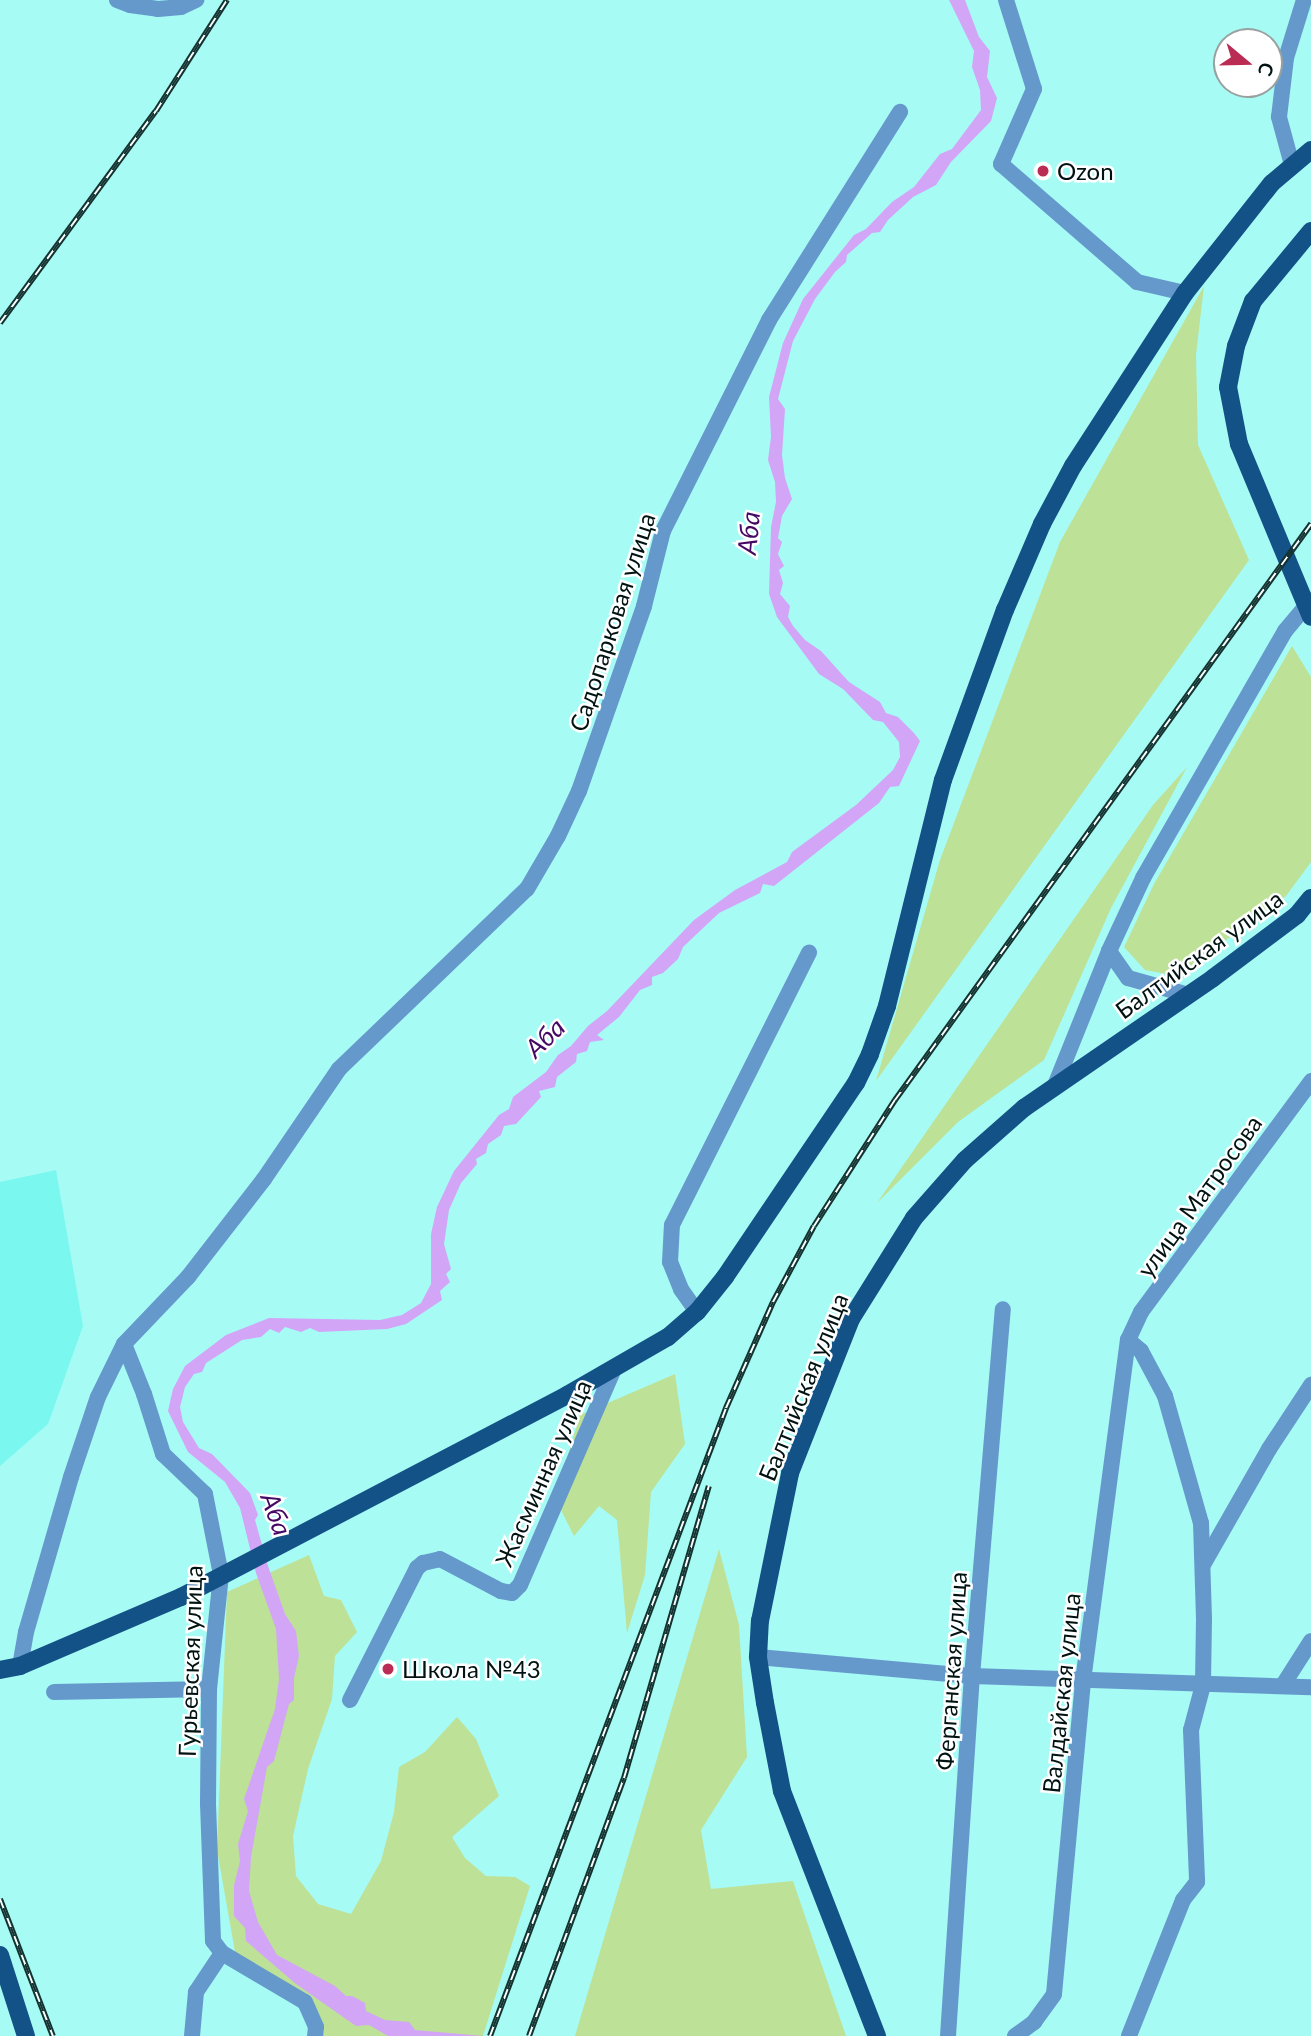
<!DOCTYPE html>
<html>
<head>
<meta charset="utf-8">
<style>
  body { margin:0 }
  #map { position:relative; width:1311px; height:2036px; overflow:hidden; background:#a7fbf5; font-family:Lato,sans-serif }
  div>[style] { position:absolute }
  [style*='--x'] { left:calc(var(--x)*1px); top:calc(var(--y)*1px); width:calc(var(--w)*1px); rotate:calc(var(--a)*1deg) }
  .built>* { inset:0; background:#7af7ef }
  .green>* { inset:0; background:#bde197 }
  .water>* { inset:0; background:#d2a5f6 }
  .minor>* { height:16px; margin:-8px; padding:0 8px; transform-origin:8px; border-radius:8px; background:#6599cc }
  .major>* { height:18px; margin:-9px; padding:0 9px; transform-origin:9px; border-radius:9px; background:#135287 }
  .rail>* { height:6px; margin-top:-3px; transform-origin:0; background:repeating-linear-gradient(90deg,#fff 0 10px,#163230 0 20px); box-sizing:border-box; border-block:2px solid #163230 }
  .dots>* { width:19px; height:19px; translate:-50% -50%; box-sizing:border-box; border:4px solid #fff; border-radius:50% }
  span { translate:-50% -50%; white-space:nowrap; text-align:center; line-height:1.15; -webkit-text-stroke:5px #fff; paint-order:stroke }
  .poi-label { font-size:24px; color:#001312 }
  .left { translate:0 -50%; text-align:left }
  .street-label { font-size:24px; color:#001312 }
  .water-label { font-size:26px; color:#450964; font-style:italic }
  .north { position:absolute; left:1213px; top:28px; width:70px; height:70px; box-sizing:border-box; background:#fff; border:2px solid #99a1a0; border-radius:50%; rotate:109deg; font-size:19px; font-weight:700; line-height:28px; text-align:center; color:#001312 }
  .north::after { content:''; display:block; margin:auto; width:24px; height:32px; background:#bb2c55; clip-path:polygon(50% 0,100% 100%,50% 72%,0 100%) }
</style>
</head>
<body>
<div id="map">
  <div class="built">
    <div style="clip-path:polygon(56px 1170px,83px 1326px,48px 1424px,0 1466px,0 1182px)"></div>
  </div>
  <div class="green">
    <div style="clip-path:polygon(1204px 286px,1196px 355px,1198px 445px,1249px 560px,876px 1081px,940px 860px,1060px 542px)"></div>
    <div style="clip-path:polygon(1292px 646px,1311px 677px,1311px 862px,1286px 896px,1177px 976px,1145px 970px,1124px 947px,1154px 884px)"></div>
    <div style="clip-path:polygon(1187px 767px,1111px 908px,1044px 1060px,958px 1122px,877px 1203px,1153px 805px)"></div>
    <div style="clip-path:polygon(675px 1374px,685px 1444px,651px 1492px,645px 1575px,627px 1633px,617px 1520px,599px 1506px,574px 1536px,555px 1498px,580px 1415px)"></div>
    <div style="clip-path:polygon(719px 1549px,739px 1625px,747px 1757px,701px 1830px,711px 1889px,793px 1881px,846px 2036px,575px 2036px)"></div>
    <div style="clip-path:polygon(309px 1555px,324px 1596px,341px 1600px,357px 1632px,335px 1656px,332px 1699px,308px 1769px,293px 1836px,296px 1876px,318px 1904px,351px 1914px,381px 1861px,394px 1812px,399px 1767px,425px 1752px,457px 1717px,476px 1739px,499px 1796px,452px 1837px,465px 1858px,486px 1876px,515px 1877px,530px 1886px,483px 2036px,317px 2036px,317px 2016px,235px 1952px,217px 1850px,227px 1592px)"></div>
  </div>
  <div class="water">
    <div style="clip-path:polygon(949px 0,965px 0,979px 37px,990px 51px,987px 77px,997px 98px,991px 121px,951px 162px,936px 185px,913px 197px,888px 220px,880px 232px,872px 233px,847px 255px,846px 262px,835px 272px,815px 299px,793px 341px,778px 399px,785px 409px,782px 455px,785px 478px,792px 499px,782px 516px,778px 538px,782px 542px,778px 554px,784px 566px,779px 570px,783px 583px,780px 594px,790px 606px,788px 617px,793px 626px,805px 640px,821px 651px,849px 682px,880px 702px,886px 713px,898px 717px,914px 733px,920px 741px,899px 786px,890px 787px,879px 803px,774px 886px,763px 884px,760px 893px,719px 913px,683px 947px,678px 959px,663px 973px,652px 977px,652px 985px,640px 990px,619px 1017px,597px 1035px,604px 1040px,590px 1042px,587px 1051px,577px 1054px,576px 1062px,557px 1077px,555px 1087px,539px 1091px,541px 1097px,516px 1124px,504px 1126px,501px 1135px,488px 1144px,486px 1153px,476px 1159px,477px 1164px,461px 1183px,449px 1210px,444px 1244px,451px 1269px,446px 1274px,450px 1282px,440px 1291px,442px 1300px,406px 1324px,387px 1329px,319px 1332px,310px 1328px,301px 1332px,285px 1327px,279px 1333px,270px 1329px,261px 1337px,242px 1340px,206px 1363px,202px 1372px,194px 1374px,185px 1387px,180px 1407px,183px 1422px,199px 1448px,212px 1454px,250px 1493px,258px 1515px,255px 1520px,268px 1566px,285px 1614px,296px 1631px,299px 1656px,294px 1678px,294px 1700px,289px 1704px,274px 1761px,267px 1767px,251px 1857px,249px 1891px,258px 1922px,277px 1955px,335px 1986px,346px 1996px,352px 1996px,365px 2003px,366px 2011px,385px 2020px,409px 2022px,415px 2030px,483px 2036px,388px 2036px,369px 2025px,356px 2026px,296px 1984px,246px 1941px,245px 1928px,234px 1916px,234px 1885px,240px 1861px,238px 1844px,248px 1811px,244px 1799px,275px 1709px,279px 1679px,276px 1629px,256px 1573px,240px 1508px,225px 1482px,188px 1452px,168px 1411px,173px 1389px,185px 1366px,226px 1335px,269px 1318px,380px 1320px,402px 1315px,421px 1303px,431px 1284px,431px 1234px,437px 1207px,454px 1171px,499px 1115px,509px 1109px,513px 1097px,546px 1072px,558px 1055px,571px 1046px,588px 1026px,607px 1011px,694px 920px,735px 890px,787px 862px,792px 852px,856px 805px,893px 770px,900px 757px,899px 742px,883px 722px,873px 720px,843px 689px,819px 674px,777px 617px,769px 594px,771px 527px,776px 502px,775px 482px,768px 460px,771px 437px,769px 397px,783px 343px,803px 299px,854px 235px,866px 229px,892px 202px,914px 187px,940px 154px,952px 149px,981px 110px,980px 90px,972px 67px,974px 51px)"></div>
  </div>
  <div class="minor">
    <div style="--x:117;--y:0;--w:14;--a:21"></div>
    <div style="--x:130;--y:5;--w:28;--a:8"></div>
    <div style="--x:158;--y:9;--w:23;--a:-5"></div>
    <div style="--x:181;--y:7;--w:17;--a:-25"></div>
    <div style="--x:1006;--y:0;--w:93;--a:72.5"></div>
    <div style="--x:1034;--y:89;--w:82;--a:113.7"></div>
    <div style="--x:1001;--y:164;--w:180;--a:40.9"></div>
    <div style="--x:1137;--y:282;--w:49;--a:12.9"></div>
    <div style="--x:1292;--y:165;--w:50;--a:-105.2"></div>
    <div style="--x:1279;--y:117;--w:59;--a:-83.2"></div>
    <div style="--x:1286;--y:58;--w:61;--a:-72.8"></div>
    <div style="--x:1109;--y:951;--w:33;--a:55"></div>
    <div style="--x:1128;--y:978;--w:63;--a:15.6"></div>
    <div style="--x:1054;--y:1088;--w:148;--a:-68.1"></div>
    <div style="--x:1109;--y:951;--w:81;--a:-65"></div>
    <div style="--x:1143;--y:878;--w:285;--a:-60.1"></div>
    <div style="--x:1285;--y:631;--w:40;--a:-50"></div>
    <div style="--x:697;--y:1312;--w:28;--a:-125"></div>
    <div style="--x:681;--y:1289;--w:29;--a:-112"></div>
    <div style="--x:670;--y:1262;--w:37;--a:-87"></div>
    <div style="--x:672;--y:1225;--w:305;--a:-63.3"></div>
    <div style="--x:1128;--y:1340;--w:17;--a:40"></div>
    <div style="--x:1141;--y:1351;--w:51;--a:61.9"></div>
    <div style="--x:1165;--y:1396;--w:132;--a:74.2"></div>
    <div style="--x:1201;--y:1523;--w:96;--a:88.2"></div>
    <div style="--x:1204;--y:1619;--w:66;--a:90.9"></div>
    <div style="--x:1203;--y:1685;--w:47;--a:104.9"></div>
    <div style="--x:1191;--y:1730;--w:152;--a:87.7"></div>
    <div style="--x:1197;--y:1882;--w:23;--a:128"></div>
    <div style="--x:1183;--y:1900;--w:146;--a:111.7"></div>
    <div style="--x:124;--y:1344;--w:54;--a:68.2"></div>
    <div style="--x:144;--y:1394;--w:63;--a:72.4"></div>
    <div style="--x:163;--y:1454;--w:58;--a:43.6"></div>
    <div style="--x:205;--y:1494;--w:83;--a:78.8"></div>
    <div style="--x:221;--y:1575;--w:115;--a:96"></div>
    <div style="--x:209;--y:1689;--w:115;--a:90.5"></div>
    <div style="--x:208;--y:1804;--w:137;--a:87.9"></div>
    <div style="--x:213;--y:1941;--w:15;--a:53"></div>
    <div style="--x:222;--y:1953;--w:47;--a:123.7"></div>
    <div style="--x:196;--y:1992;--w:44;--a:95.2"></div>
    <div style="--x:1204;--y:1563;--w:131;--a:-60.3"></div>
    <div style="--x:1269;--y:1449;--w:77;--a:-56.7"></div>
    <div style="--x:758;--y:1657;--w:215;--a:5.1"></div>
    <div style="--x:972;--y:1676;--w:339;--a:1.9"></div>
    <div style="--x:20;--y:1666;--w:35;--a:-80"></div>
    <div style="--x:26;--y:1632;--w:161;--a:-73.8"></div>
    <div style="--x:71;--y:1477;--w:84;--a:-71.4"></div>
    <div style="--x:98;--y:1397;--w:59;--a:-63.9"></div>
    <div style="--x:124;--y:1344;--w:93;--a:-46.3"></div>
    <div style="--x:188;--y:1277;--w:124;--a:-52.2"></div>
    <div style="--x:264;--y:1179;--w:133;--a:-55.7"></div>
    <div style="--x:339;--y:1069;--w:260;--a:-43.8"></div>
    <div style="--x:527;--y:889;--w:61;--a:-59.7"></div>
    <div style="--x:558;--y:836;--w:50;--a:-65"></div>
    <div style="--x:579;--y:791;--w:196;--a:-70.6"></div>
    <div style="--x:644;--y:606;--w:77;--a:-75.8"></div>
    <div style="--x:663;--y:531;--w:236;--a:-63.3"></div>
    <div style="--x:769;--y:320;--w:246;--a:-57.8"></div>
    <div style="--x:1283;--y:1685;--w:52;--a:-57.5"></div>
    <div style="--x:54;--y:1692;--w:155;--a:-1.1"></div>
    <div style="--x:350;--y:1700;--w:148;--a:-63.1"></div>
    <div style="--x:417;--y:1568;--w:8;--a:-40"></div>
    <div style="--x:423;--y:1563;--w:17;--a:-13"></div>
    <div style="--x:440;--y:1559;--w:69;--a:27.7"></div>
    <div style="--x:501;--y:1591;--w:11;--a:10"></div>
    <div style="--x:512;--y:1593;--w:11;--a:-45"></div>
    <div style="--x:520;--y:1585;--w:236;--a:-66.5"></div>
    <div style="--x:222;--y:1953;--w:96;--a:30.6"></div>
    <div style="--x:305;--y:2002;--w:27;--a:66"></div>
    <div style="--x:316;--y:2027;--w:9;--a:96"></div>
    <div style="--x:948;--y:2036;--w:361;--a:-86.2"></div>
    <div style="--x:972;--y:1676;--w:368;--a:-85.2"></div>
    <div style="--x:1015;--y:2036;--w:24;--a:-36"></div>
    <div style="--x:1034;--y:2022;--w:34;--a:-54"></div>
    <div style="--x:1054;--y:1994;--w:314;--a:-84.7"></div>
    <div style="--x:1083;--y:1681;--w:344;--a:-82.5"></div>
    <div style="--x:1128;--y:1340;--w:31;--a:-65"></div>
    <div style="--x:1141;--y:1312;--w:287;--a:-53.6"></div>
  </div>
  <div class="major">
    <div style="--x:1311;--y:231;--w:91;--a:129.6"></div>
    <div style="--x:1253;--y:301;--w:48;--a:110.7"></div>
    <div style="--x:1236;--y:346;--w:42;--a:101"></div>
    <div style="--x:1228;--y:387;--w:58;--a:79.1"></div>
    <div style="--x:1239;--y:444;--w:187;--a:67.4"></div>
    <div style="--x:0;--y:1670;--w:20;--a:-11"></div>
    <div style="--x:20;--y:1666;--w:175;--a:-23.2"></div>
    <div style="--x:181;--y:1597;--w:436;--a:-27.6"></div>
    <div style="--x:567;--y:1395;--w:116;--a:-29.9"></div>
    <div style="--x:668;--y:1337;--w:38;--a:-41"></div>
    <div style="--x:697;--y:1312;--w:45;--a:-51.3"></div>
    <div style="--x:725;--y:1277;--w:234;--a:-56"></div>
    <div style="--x:856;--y:1083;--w:32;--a:-64"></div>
    <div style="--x:870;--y:1054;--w:51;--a:-70.5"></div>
    <div style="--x:887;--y:1006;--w:233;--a:-76.1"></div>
    <div style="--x:943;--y:780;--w:181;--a:-70"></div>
    <div style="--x:1005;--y:610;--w:94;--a:-66.7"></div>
    <div style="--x:1042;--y:524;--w:66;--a:-61.9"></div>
    <div style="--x:1073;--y:466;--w:206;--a:-57.1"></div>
    <div style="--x:1185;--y:293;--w:140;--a:-51.7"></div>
    <div style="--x:1272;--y:183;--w:51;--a:-40.2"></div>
    <div style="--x:0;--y:1955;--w:85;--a:72.2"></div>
    <div style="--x:877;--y:2036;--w:263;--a:-111.2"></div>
    <div style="--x:782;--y:1791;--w:90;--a:-100.9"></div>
    <div style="--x:765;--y:1703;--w:47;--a:-98.7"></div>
    <div style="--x:758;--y:1657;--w:36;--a:-87"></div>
    <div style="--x:760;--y:1621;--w:151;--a:-78.5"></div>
    <div style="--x:790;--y:1473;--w:166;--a:-68.4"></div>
    <div style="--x:851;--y:1319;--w:119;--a:-58"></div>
    <div style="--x:914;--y:1218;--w:77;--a:-48.7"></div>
    <div style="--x:965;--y:1160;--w:79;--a:-41.4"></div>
    <div style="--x:1024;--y:1108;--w:229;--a:-34.5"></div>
    <div style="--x:1213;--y:978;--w:105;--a:-36.9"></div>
    <div style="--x:1297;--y:915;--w:22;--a:-51"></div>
  </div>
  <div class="rail">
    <div style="--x:0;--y:323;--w:263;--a:-53.7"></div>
    <div style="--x:156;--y:111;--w:132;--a:-57.4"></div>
    <div style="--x:0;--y:1899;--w:147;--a:68.9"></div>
    <div style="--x:490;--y:2036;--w:671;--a:-69.4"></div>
    <div style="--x:726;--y:1408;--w:116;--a:-66.1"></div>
    <div style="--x:773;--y:1302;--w:86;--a:-61.7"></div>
    <div style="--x:814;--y:1226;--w:150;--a:-57.3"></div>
    <div style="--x:895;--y:1100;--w:711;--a:-54.16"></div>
    <div style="--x:529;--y:2036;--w:275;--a:-69.8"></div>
    <div style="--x:624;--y:1778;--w:304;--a:-73.8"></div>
  </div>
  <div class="dots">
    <div style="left:1043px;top:171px;background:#bb2c55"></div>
    <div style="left:388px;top:1669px;background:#bb2c55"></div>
  </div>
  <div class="poi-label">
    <span class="left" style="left:1057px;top:171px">Ozon</span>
    <span class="left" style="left:402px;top:1669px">Школа №43</span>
  </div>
  <div class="street-label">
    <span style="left:612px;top:622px;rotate:-72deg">Садопарковая улица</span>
    <span style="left:1199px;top:954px;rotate:-36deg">Балтийская улица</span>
    <span style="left:1199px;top:1196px;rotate:-54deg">улица Матросова</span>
    <span style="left:803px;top:1387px;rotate:-68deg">Балтийская улица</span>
    <span style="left:543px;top:1473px;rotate:-66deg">Жасминная улица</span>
    <span style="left:190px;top:1661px;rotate:-88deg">Гурьевская улица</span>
    <span style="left:951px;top:1671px;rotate:-86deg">Ферганская улица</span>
    <span style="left:1061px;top:1693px;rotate:-84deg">Валдайская улица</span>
  </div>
  <div class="water-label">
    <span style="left:749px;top:533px;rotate:-84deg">Аба</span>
    <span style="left:545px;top:1038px;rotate:-44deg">Аба</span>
    <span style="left:276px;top:1514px;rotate:70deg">Аба</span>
  </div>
  <div class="north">С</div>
</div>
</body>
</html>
